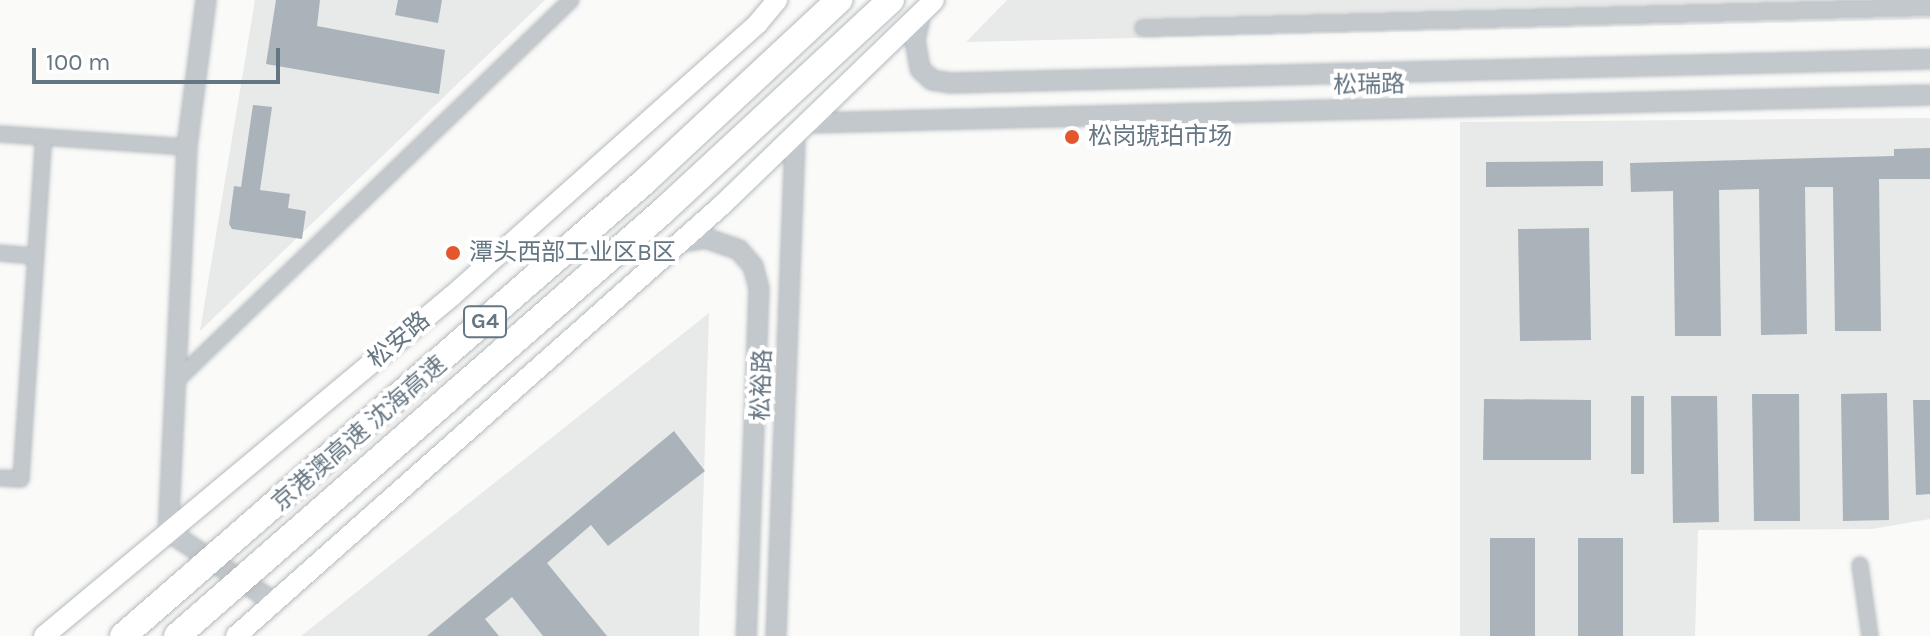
<!DOCTYPE html>
<html>
<head>
<meta charset="utf-8">
<style>
  body { margin:0 }
  #map { position:relative; width:1930px; height:636px; overflow:hidden; background:#fafaf8; font-family:Karla,"Noto Sans SC",sans-serif }
  div>[style] { position:absolute }
  [style*='--x'] { left:calc(var(--x)*1px); top:calc(var(--y)*1px); width:calc(var(--w)*1px); rotate:calc(var(--a)*1deg) }
  .built>* { inset:0; background:#e8e9e9 }
  .building>* { inset:0; background:#aab3b9 }
  .roads { filter:drop-shadow(0 0 2px #b3babf) drop-shadow(0 0 2px #b3babf) }
  .minor>* { height:14px; margin:-7px; padding:0 7px; transform-origin:7px; border-radius:7px; background:#c3c8cc }
  .tertiary>* { height:18px; margin:-9px; padding:0 9px; transform-origin:9px; border-radius:9px; background:#c3c8cc }
  .secondary>* { height:20px; margin:-10px; padding:0 10px; transform-origin:10px; border-radius:10px; background:#fff }
  .bridges { filter:drop-shadow(0 0 2px #b4b9bd) drop-shadow(0 0 2px #b4b9bd) }
  .motorway-bridge>* { height:26px; margin:-13px; padding:0 13px; transform-origin:13px; border-radius:13px; background:#fff }
  .dots>* { width:22px; height:22px; translate:-50% -50%; box-sizing:border-box; border:4px solid #fff; border-radius:50% }
  span { translate:-50% -50%; white-space:nowrap; text-align:center; line-height:1.15; -webkit-text-stroke:8px #fff; paint-order:stroke }
  .shield-label span { padding:2px 6px; background:#fff; border:2px solid; border-radius:6px; -webkit-text-stroke-width:0 }
  .shield-label { font-size:22px; color:#657683; font-weight:700 }
  .street-label { font-size:24px; color:#657683 }
  .poi-label { font-size:24px; color:#657683 }
  .left { translate:0 -50%; text-align:left }
  .scale { position:absolute; left:32px; top:48px; width:248px; height:36px; box-sizing:border-box; border:4px solid #657683; border-top:0; padding-left:10px; font-size:24px; line-height:28px; white-space:nowrap; color:#657683; -webkit-text-stroke:6px #fff; paint-order:stroke }
</style>
</head>
<body>
<div id="map">
  <div class="built">
    <div style="clip-path:polygon(255px 0,545px 0,200px 331px)"></div>
    <div style="clip-path:polygon(1007px 0,1930px 0,1930px 19px,966px 42px)"></div>
    <div style="clip-path:polygon(1930px 118px,1930px 519px,1872px 529px,1698px 530px,1695px 636px,1460px 636px,1460px 122px)"></div>
    <div style="clip-path:polygon(709px 313px,699px 636px,301px 636px)"></div>
  </div>
  <div class="building">
    <div style="clip-path:polygon(276px 0,320px 0,317px 26px,445px 50px,439px 94px,266px 64px)"></div>
    <div style="clip-path:polygon(398px 0,442px 0,438px 23px,395px 15px)"></div>
    <div style="clip-path:polygon(253px 105px,272px 107px,260px 190px,290px 194px,288px 208px,306px 211px,302px 239px,232px 229px,229px 224px,234px 186px,241px 187px)"></div>
    <div style="clip-path:polygon(1930px 148px,1930px 179px,1879px 179px,1881px 331px,1835px 331px,1833px 187px,1805px 187px,1807px 334px,1761px 335px,1759px 189px,1719px 190px,1721px 336px,1675px 336px,1673px 191px,1631px 192px,1630px 163px,1894px 156px,1894px 149px)"></div>
    <div style="clip-path:polygon(1603px 161px,1603px 186px,1486px 187px,1486px 162px)"></div>
    <div style="clip-path:polygon(1589px 228px,1591px 340px,1520px 341px,1518px 229px)"></div>
    <div style="clip-path:polygon(1887px 393px,1889px 520px,1843px 521px,1841px 394px)"></div>
    <div style="clip-path:polygon(1752px 394px,1799px 394px,1800px 521px,1754px 521px)"></div>
    <div style="clip-path:polygon(1631px 396px,1644px 396px,1644px 474px,1631px 474px)"></div>
    <div style="clip-path:polygon(1671px 396px,1717px 396px,1719px 522px,1673px 523px)"></div>
    <div style="clip-path:polygon(1484px 399px,1591px 400px,1591px 460px,1483px 460px)"></div>
    <div style="clip-path:polygon(1913px 400px,1930px 400px,1930px 494px,1916px 495px)"></div>
    <div style="clip-path:polygon(674px 431px,705px 471px,608px 546px,591px 525px,547px 563px,607px 636px,543px 636px,512px 597px,485px 619px,499px 636px,427px 636px)"></div>
    <div style="clip-path:polygon(1490px 538px,1535px 538px,1535px 636px,1490px 636px)"></div>
    <div style="clip-path:polygon(1578px 538px,1623px 538px,1623px 636px,1578px 636px)"></div>
  </div>
  <div class="roads">
    <div class="minor">
      <div style="--x:1143;--y:28;--w:787;--a:-1.53"></div>
      <div style="--x:0;--y:134;--w:187;--a:4"></div>
      <div style="--x:0;--y:253;--w:35;--a:5"></div>
      <div style="--x:178;--y:379;--w:546;--a:-43.96"></div>
      <div style="--x:0;--y:478;--w:21;--a:3"></div>
      <div style="--x:21;--y:479;--w:343;--a:-86.2"></div>
      <div style="--x:1860;--y:565;--w:72;--a:82"></div>
    </div>
    <div class="tertiary">
      <div style="--x:206;--y:0;--w:148;--a:97.4"></div>
      <div style="--x:187;--y:147;--w:384;--a:92.8"></div>
      <div style="--x:168;--y:531;--w:129;--a:33.9"></div>
      <div style="--x:921;--y:14;--w:27;--a:103"></div>
      <div style="--x:915;--y:40;--w:29;--a:80"></div>
      <div style="--x:920;--y:69;--w:16;--a:43"></div>
      <div style="--x:932;--y:80;--w:18;--a:9"></div>
      <div style="--x:950;--y:83;--w:980;--a:-1.4"></div>
      <div style="--x:809;--y:123;--w:1121;--a:-1.43"></div>
      <div style="--x:681;--y:242;--w:24;--a:-9"></div>
      <div style="--x:705;--y:238;--w:36;--a:19"></div>
      <div style="--x:739;--y:250;--w:21;--a:49"></div>
      <div style="--x:753;--y:266;--w:24;--a:75"></div>
      <div style="--x:759;--y:289;--w:347;--a:92.1"></div>
      <div style="--x:776;--y:636;--w:499;--a:-87.8"></div>
    </div>
    <div class="secondary">
      <div style="--x:44;--y:636;--w:531;--a:-39.81"></div>
      <div style="--x:452;--y:296;--w:410;--a:-41.7"></div>
      <div style="--x:758;--y:23;--w:30;--a:-50"></div>
      <div style="--x:236;--y:636;--w:648;--a:-41.56"></div>
      <div style="--x:721;--y:206;--w:296;--a:-44"></div>
    </div>
  </div>
  <div class="bridges">
    <div class="motorway-bridge">
      <div style="--x:123;--y:636;--w:691;--a:-41.07"></div>
      <div style="--x:644;--y:182;--w:267;--a:-43"></div>
      <div style="--x:177;--y:636;--w:644;--a:-41.16"></div>
      <div style="--x:662;--y:212;--w:312;--a:-42.8"></div>
    </div>
  </div>
  <div class="dots">
    <div style="left:1072px;top:137px;background:#e4572e"></div>
    <div style="left:453px;top:253px;background:#e4572e"></div>
  </div>
  <div class="shield-label">
    <span style="left:485px;top:322px">G4</span>
  </div>
  <div class="street-label">
    <span style="left:1369px;top:85px;rotate:-1deg">松瑞路</span>
    <span style="left:399px;top:340px;rotate:-40deg">松安路</span>
    <span style="left:762px;top:385px;rotate:-88deg">松裕路</span>
    <span style="left:359px;top:434px;rotate:-41deg">京港澳高速 沈海高速</span>
  </div>
  <div class="poi-label">
    <span class="left" style="left:1088px;top:137px">松岗琥珀市场</span>
    <span class="left" style="left:469px;top:253px">潭头西部工业区B区</span>
  </div>
  <div class="scale">100 m</div>
</div>
</body>
</html>
